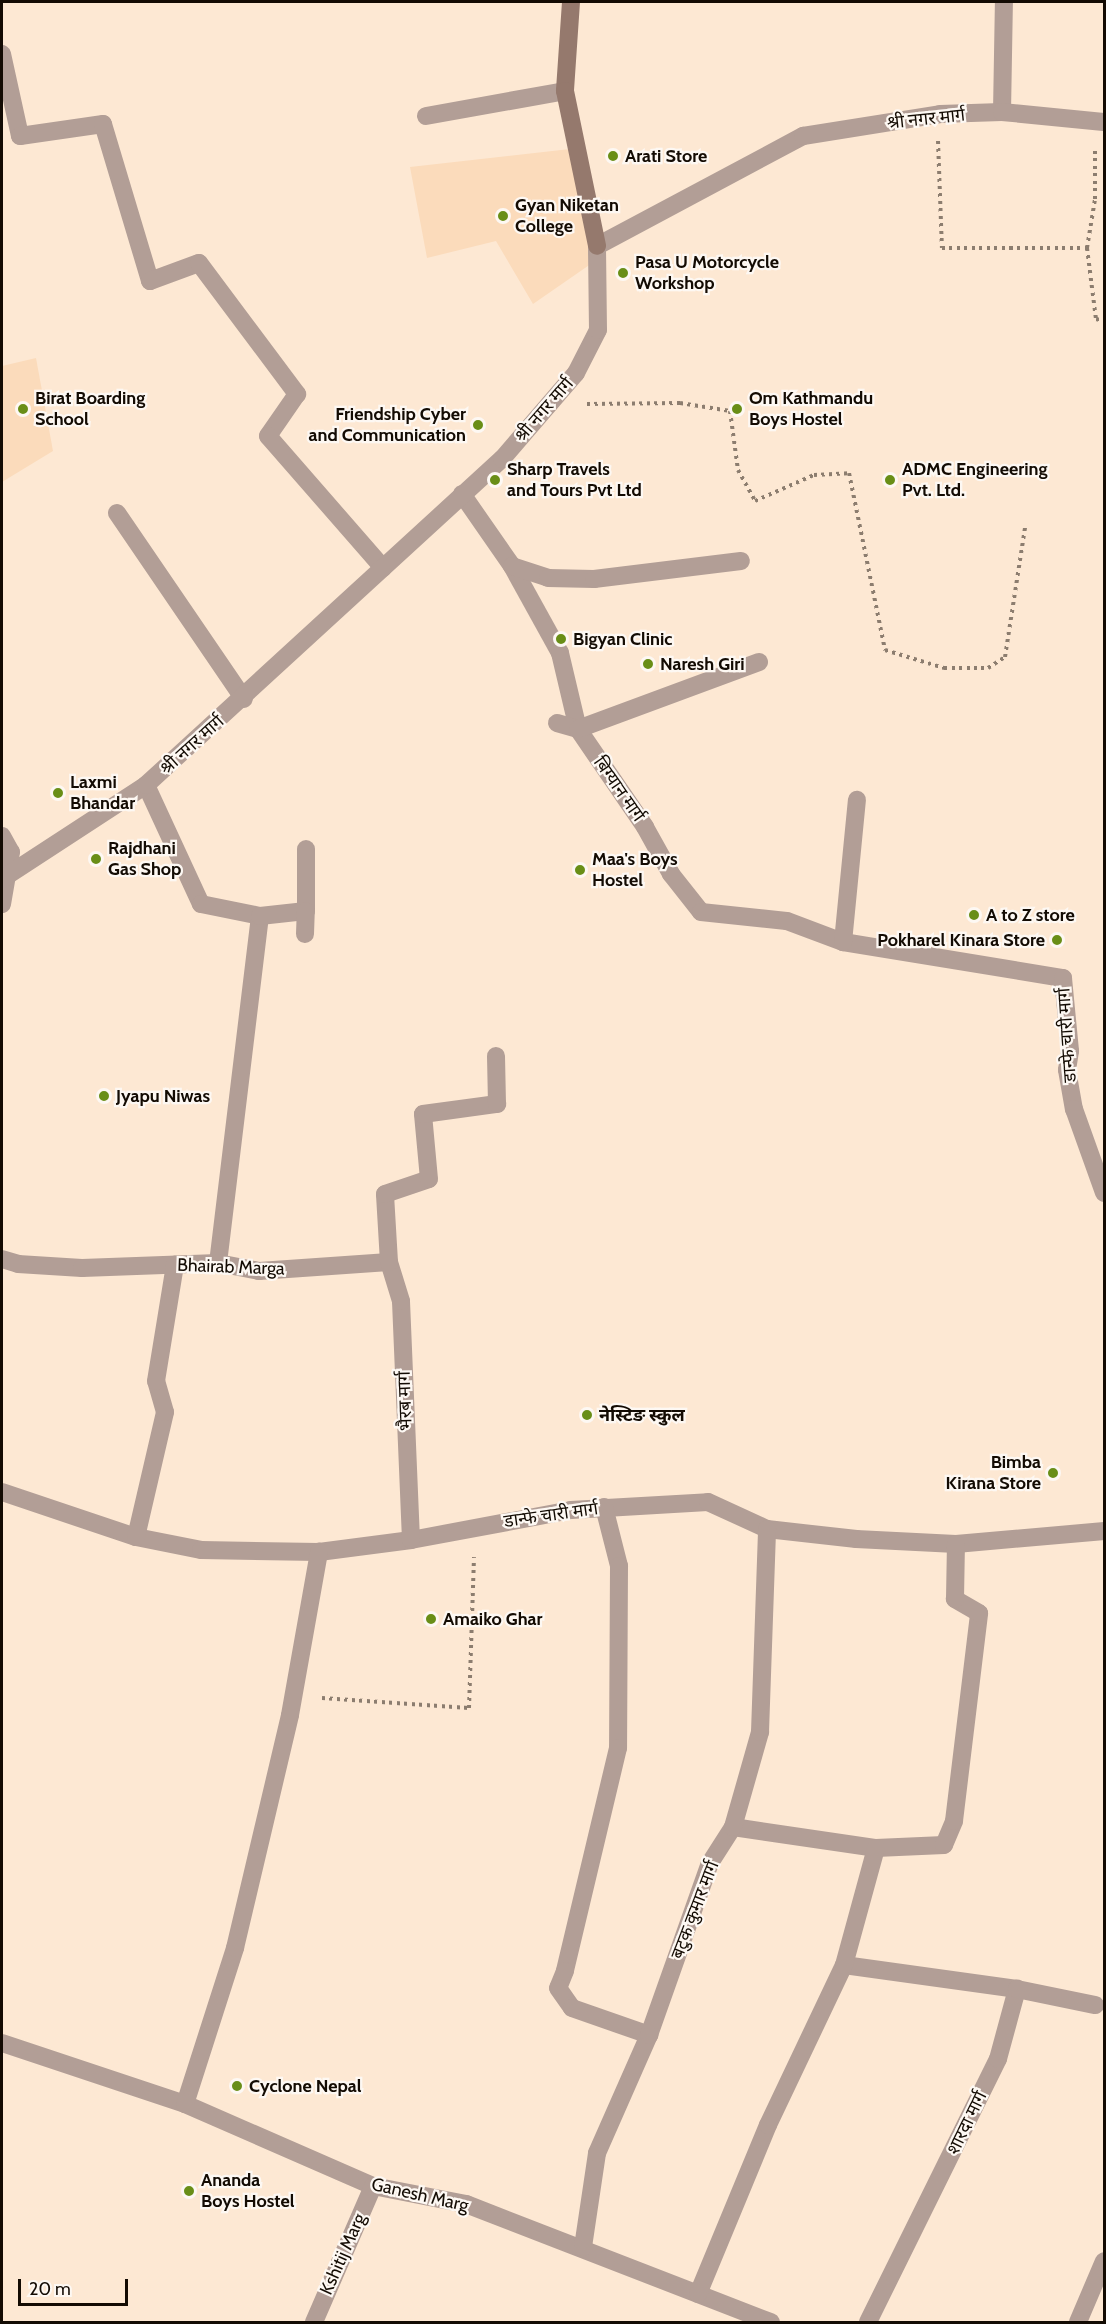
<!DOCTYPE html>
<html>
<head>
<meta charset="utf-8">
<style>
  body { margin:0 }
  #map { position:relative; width:1106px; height:2324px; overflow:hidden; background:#fde8d3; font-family:Cabin,"Noto Sans Devanagari",sans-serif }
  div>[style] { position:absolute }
  .built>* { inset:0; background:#fbdbbb }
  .path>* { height:4px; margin-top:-2px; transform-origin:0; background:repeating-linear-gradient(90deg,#8c7d6f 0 3px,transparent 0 7.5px) }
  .street>* { height:18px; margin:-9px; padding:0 9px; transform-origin:9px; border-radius:9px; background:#b29e96 }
  .secondary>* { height:18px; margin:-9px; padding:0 9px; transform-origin:9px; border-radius:9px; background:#95796d }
  .dots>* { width:16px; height:16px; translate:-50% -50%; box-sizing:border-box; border:3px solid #fdf8f3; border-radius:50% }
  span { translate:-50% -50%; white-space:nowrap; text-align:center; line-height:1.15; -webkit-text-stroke:4.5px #fdf8f3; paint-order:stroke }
  .street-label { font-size:18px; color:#130b03 }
  .poi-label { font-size:18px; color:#130b03; font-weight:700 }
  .left { translate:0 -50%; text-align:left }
  .right { translate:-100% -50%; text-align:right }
  .frame { position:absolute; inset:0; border:3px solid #130b03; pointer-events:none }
  .scale { position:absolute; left:18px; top:2279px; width:110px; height:27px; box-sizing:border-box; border:3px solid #130b03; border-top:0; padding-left:8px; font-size:18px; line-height:21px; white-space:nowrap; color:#130b03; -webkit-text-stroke:4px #fdf8f3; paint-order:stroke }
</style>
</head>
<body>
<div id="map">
  <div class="built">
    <i style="clip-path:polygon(570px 149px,598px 259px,533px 304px,496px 241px,427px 258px,410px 167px)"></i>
    <i style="clip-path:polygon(36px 358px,53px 451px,2px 482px,2px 366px)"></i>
  </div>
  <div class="path">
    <i style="left:938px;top:141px;width:107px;rotate:87.9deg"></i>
    <i style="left:942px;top:248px;width:145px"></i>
    <i style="left:1087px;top:248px;width:50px;rotate:-80.7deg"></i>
    <i style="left:1095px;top:199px;width:50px;rotate:-90deg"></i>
    <i style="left:1087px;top:248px;width:72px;rotate:82.8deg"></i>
    <i style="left:1096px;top:319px;width:8px;rotate:14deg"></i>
    <i style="left:587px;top:404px;width:93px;rotate:-0.6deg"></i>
    <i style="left:680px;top:403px;width:51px;rotate:9.1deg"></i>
    <i style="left:730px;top:411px;width:60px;rotate:82.3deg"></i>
    <i style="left:738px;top:470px;width:35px;rotate:61deg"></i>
    <i style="left:755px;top:501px;width:64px;rotate:-23.8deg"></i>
    <i style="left:814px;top:475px;width:35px;rotate:-3deg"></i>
    <i style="left:849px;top:473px;width:181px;rotate:78.5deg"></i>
    <i style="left:885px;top:650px;width:62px;rotate:17deg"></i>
    <i style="left:944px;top:668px;width:44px"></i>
    <i style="left:988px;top:668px;width:20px;rotate:-33deg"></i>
    <i style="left:1005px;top:657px;width:131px;rotate:-81.2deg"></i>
    <i style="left:322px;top:1698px;width:147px;rotate:3.9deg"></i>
    <i style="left:469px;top:1708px;width:151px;rotate:-88.1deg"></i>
  </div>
  <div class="street">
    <i style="left:2px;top:54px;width:84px;rotate:77.6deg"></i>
    <i style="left:20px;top:136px;width:84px;rotate:-8.2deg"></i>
    <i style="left:103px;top:124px;width:164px;rotate:73.3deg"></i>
    <i style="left:150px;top:281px;width:52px;rotate:-20.2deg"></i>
    <i style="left:199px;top:263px;width:164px;rotate:53.2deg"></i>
    <i style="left:297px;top:394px;width:51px;rotate:124.6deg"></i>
    <i style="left:268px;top:436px;width:175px;rotate:48.9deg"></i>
    <i style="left:1002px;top:112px;width:110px;rotate:-89deg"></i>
    <i style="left:426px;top:116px;width:141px;rotate:-10.2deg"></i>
    <i style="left:462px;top:494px;width:88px;rotate:55.2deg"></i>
    <i style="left:512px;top:566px;width:99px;rotate:61.1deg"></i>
    <i style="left:560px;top:653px;width:78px;rotate:76.7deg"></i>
    <i style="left:578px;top:729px;width:119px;rotate:55.6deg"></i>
    <i style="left:645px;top:827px;width:54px;rotate:61deg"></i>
    <i style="left:671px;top:874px;width:48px;rotate:51.7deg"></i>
    <i style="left:701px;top:912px;width:86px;rotate:6deg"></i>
    <i style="left:787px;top:921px;width:60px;rotate:20.6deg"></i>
    <i style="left:843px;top:942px;width:223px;rotate:9.3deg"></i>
    <i style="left:1063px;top:978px;width:73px;rotate:84.5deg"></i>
    <i style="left:1070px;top:1051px;width:19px;rotate:99deg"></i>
    <i style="left:1067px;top:1070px;width:40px;rotate:80deg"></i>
    <i style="left:1074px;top:1109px;width:89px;rotate:70.3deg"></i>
    <i style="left:117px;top:513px;width:225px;rotate:55.7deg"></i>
    <i style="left:512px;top:566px;width:38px;rotate:18deg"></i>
    <i style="left:548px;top:578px;width:46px;rotate:1.2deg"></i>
    <i style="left:594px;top:579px;width:148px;rotate:-7deg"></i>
    <i style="left:557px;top:723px;width:22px;rotate:16deg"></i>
    <i style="left:578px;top:729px;width:193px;rotate:-20.3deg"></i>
    <i style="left:146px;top:785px;width:131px;rotate:65.2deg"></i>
    <i style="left:201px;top:904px;width:60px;rotate:11.5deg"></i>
    <i style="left:260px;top:916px;width:350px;rotate:96.9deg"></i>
    <i style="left:2px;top:836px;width:18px;rotate:61deg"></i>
    <i style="left:11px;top:852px;width:53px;rotate:99.8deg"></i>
    <i style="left:2px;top:879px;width:172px;rotate:-33.1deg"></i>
    <i style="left:146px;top:785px;width:483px;rotate:-42.5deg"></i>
    <i style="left:502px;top:459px;width:113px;rotate:-49.3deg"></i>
    <i style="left:576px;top:373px;width:48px;rotate:-62.9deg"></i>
    <i style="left:598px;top:330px;width:84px;rotate:-90.7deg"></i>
    <i style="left:597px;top:246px;width:234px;rotate:-28.1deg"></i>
    <i style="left:803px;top:136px;width:139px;rotate:-9.1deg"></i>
    <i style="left:940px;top:114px;width:62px;rotate:-1.8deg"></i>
    <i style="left:1002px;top:112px;width:102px;rotate:5.6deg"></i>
    <i style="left:260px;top:916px;width:46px;rotate:-6.2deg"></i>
    <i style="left:306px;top:911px;width:62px;rotate:-90deg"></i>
    <i style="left:305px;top:934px;width:23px;rotate:-88deg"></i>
    <i style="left:843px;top:942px;width:143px;rotate:-84.4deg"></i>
    <i style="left:2px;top:1259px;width:17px;rotate:17deg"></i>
    <i style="left:18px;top:1264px;width:64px;rotate:3.6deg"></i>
    <i style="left:82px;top:1268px;width:136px;rotate:-2.1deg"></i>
    <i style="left:218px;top:1263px;width:42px;rotate:11deg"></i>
    <i style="left:259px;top:1271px;width:130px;rotate:-4deg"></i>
    <i style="left:2px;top:1492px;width:141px;rotate:18.6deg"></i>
    <i style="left:136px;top:1537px;width:66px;rotate:11.3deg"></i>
    <i style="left:201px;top:1550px;width:118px;rotate:1deg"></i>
    <i style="left:319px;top:1552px;width:93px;rotate:-7.4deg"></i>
    <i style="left:411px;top:1540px;width:163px;rotate:-10.6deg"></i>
    <i style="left:571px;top:1510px;width:137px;rotate:-3.3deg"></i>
    <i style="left:708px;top:1502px;width:65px;rotate:24.6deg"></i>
    <i style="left:767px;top:1529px;width:90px;rotate:6.4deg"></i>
    <i style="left:856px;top:1539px;width:100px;rotate:2.9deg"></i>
    <i style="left:956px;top:1544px;width:149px;rotate:-5deg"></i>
    <i style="left:604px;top:1507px;width:61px;rotate:75.7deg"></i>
    <i style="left:619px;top:1566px;width:182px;rotate:90.3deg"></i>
    <i style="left:618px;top:1748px;width:229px;rotate:103.4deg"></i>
    <i style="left:565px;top:1971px;width:18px;rotate:112deg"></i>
    <i style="left:558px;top:1988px;width:24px;rotate:55deg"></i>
    <i style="left:572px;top:2008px;width:82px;rotate:19.3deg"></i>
    <i style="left:136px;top:1537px;width:128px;rotate:-76.9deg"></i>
    <i style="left:165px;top:1412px;width:32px;rotate:-106deg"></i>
    <i style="left:156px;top:1381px;width:118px;rotate:-80.7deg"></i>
    <i style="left:411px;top:1540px;width:239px;rotate:-92.4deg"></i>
    <i style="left:401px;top:1301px;width:41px;rotate:-107.1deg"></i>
    <i style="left:389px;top:1262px;width:68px;rotate:-93.4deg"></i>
    <i style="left:385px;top:1194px;width:46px;rotate:-18.8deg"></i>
    <i style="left:429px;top:1179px;width:65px;rotate:-95.3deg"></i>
    <i style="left:423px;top:1114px;width:75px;rotate:-7.7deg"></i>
    <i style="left:497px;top:1104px;width:48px;rotate:-91.2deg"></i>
    <i style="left:733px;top:1827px;width:145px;rotate:8.4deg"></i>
    <i style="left:876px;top:1848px;width:68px;rotate:-2.5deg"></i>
    <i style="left:944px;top:1845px;width:26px;rotate:-67deg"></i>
    <i style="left:954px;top:1821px;width:209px;rotate:-83.1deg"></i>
    <i style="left:979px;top:1613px;width:28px;rotate:-150deg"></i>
    <i style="left:955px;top:1599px;width:55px;rotate:-89deg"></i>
    <i style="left:844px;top:1965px;width:175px;rotate:7.9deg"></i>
    <i style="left:2px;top:2043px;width:193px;rotate:18.4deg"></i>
    <i style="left:185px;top:2104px;width:205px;rotate:23.6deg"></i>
    <i style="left:373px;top:2186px;width:95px;rotate:11deg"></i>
    <i style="left:466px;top:2204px;width:327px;rotate:21.2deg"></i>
    <i style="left:185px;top:2104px;width:164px;rotate:-72.2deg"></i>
    <i style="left:235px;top:1948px;width:239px;rotate:-76.7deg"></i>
    <i style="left:290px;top:1715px;width:166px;rotate:-79.9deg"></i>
    <i style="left:583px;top:2247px;width:95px;rotate:-81.5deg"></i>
    <i style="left:597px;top:2153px;width:129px;rotate:-66.2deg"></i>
    <i style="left:649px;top:2035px;width:182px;rotate:-70.5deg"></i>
    <i style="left:710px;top:1863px;width:43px;rotate:-57.4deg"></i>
    <i style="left:733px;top:1827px;width:99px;rotate:-74.1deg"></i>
    <i style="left:760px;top:1732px;width:203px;rotate:-88deg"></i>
    <i style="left:698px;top:2294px;width:183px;rotate:-67.5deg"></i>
    <i style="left:768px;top:2125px;width:177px;rotate:-64.6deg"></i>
    <i style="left:844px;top:1965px;width:121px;rotate:-74.7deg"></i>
    <i style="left:314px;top:2322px;width:148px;rotate:-66.5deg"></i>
    <i style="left:868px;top:2322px;width:293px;rotate:-63.7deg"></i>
    <i style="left:998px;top:2059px;width:73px;rotate:-74.8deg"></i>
    <i style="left:1017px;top:1989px;width:80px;rotate:11.6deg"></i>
    <i style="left:1078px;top:2322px;width:66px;rotate:-66.9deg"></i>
  </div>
  <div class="secondary">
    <i style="left:571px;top:2px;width:89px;rotate:93.9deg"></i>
    <i style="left:565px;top:91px;width:158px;rotate:78.3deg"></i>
  </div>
  <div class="dots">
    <i style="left:613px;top:156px;background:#698e17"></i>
    <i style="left:503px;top:216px;background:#698e17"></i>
    <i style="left:623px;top:273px;background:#698e17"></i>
    <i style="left:23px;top:409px;background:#698e17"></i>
    <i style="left:737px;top:409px;background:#698e17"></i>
    <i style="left:478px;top:425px;background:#698e17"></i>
    <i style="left:495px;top:480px;background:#698e17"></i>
    <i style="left:890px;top:480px;background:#698e17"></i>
    <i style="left:561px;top:639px;background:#698e17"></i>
    <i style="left:648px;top:664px;background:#698e17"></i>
    <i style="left:58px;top:793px;background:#698e17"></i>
    <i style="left:96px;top:859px;background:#698e17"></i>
    <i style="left:580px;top:870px;background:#698e17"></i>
    <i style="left:974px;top:915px;background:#698e17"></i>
    <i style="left:1057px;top:940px;background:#698e17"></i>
    <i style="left:104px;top:1096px;background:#698e17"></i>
    <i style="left:587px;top:1415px;background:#698e17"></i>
    <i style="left:1053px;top:1473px;background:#698e17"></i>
    <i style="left:431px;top:1619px;background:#698e17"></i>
    <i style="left:237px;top:2086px;background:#698e17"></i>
    <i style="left:189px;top:2191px;background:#698e17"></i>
  </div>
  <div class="street-label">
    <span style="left:926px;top:119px;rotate:-6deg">श्री नगर मार्ग</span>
    <span style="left:544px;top:410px;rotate:-49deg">श्री नगर मार्ग</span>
    <span style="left:192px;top:745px;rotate:-42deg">श्री नगर मार्ग</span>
    <span style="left:619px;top:789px;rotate:55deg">बिग्यान मार्ग</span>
    <span style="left:1067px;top:1035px;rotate:-94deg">डान्फे चारी मार्ग</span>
    <span style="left:231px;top:1267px;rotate:2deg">Bhairab Marga</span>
    <span style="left:405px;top:1401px;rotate:-92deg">भैरब मार्ग</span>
    <span style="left:551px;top:1515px;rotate:-8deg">डान्फे चारी मार्ग</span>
    <span style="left:695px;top:1910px;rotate:-69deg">बटुक कुमार मार्ग</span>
    <span style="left:967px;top:2123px;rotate:-64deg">शारदा मार्ग</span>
    <span style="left:420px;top:2195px;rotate:13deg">Ganesh Marg</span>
    <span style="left:343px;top:2254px;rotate:-66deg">Kshitij Marg</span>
  </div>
  <div class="poi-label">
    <span class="left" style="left:625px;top:156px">Arati Store</span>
    <span class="left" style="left:515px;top:216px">Gyan Niketan<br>College</span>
    <span class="left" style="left:635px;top:273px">Pasa U Motorcycle<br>Workshop</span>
    <span class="left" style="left:35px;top:409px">Birat Boarding<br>School</span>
    <span class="left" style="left:749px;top:409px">Om Kathmandu<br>Boys Hostel</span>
    <span class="right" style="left:466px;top:425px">Friendship Cyber<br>and Communication</span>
    <span class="left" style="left:507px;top:480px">Sharp Travels<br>and Tours Pvt Ltd</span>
    <span class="left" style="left:902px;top:480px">ADMC Engineering<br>Pvt. Ltd.</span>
    <span class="left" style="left:573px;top:639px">Bigyan Clinic</span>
    <span class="left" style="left:660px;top:664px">Naresh Giri</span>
    <span class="left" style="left:70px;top:793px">Laxmi<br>Bhandar</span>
    <span class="left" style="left:108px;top:859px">Rajdhani<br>Gas Shop</span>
    <span class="left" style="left:592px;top:870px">Maa's Boys<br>Hostel</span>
    <span class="left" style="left:986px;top:915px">A to Z store</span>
    <span class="right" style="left:1045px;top:940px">Pokharel Kinara Store</span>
    <span class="left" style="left:116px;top:1096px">Jyapu Niwas</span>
    <span class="left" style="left:599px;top:1415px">नेस्टिङ स्कुल</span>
    <span class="right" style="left:1041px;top:1473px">Bimba<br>Kirana Store</span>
    <span class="left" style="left:443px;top:1619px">Amaiko Ghar</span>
    <span class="left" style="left:249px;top:2086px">Cyclone Nepal</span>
    <span class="left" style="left:201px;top:2191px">Ananda<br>Boys Hostel</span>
  </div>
  <div class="frame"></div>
  <div class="scale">20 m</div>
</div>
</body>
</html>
